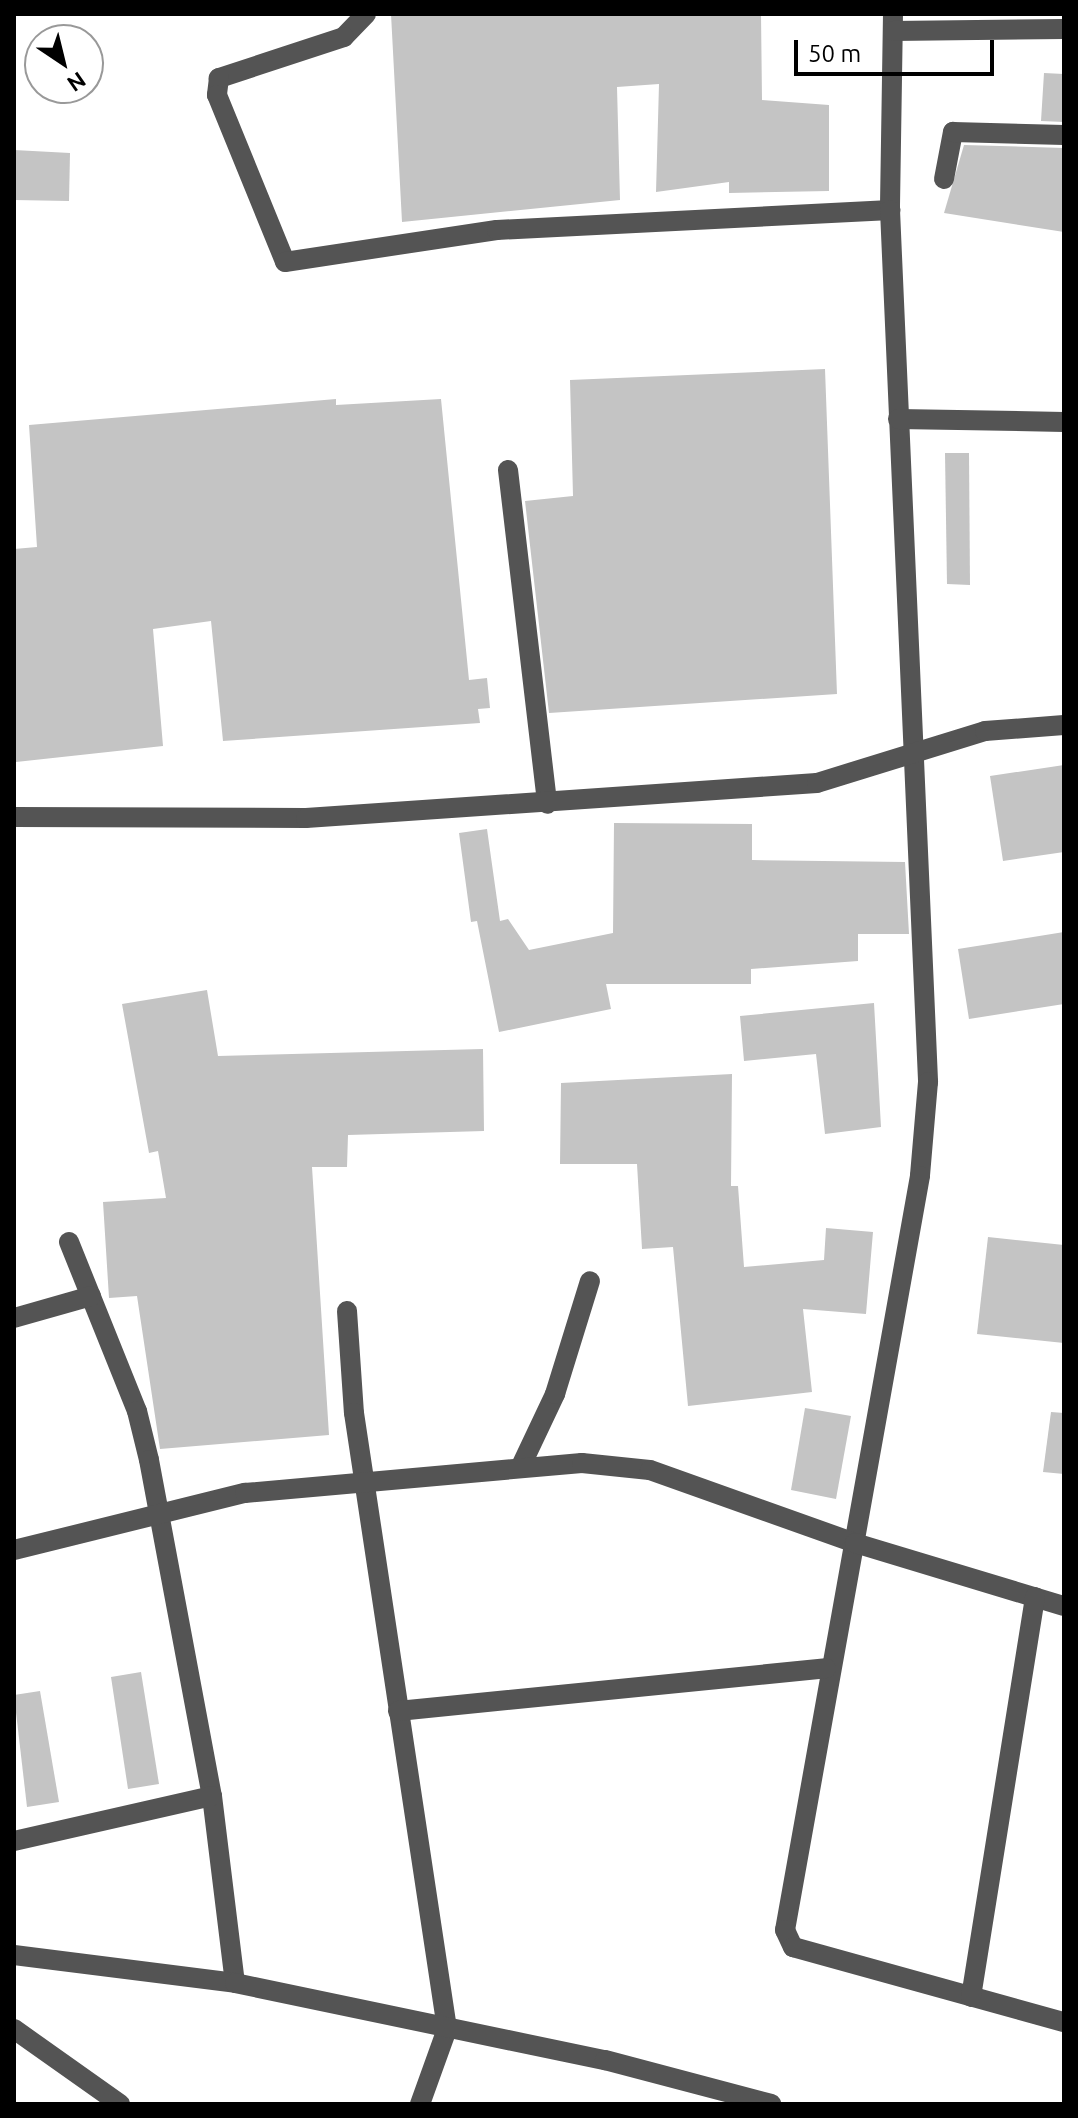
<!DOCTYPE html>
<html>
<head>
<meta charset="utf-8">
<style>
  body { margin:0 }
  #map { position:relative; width:1078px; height:2118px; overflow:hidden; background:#fff; font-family:Ubuntu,sans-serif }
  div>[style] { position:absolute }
  .building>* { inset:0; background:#c4c4c4 }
  .minor>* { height:20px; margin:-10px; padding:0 10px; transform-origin:10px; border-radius:10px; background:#545454 }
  span { translate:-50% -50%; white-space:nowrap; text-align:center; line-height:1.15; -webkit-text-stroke:6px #fff; paint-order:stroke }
  .frame { position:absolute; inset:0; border:16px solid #000; pointer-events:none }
  .north { position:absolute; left:24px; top:24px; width:80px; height:80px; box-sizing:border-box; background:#fff; border:2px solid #999; border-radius:50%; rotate:145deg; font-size:22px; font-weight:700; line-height:32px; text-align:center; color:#000 }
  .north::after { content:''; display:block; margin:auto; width:28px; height:36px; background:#000; clip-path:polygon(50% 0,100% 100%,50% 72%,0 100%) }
  .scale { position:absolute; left:794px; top:40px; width:200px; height:36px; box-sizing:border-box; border:4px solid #000; border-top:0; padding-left:10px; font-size:24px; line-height:28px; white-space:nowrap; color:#000; -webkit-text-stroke:6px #fff; paint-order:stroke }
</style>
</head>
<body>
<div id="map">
  <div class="building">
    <i style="clip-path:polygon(391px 14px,761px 14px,762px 100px,829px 105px,829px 191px,729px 193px,729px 182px,656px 192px,659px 84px,617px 87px,620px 200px,402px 222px)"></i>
    <i style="clip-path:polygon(1044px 73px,1064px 74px,1064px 122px,1041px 121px)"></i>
    <i style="clip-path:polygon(964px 145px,1064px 148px,1064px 232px,944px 213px)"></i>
    <i style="clip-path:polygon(14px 150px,70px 153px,69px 201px,14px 200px)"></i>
    <i style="clip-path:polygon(825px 369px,837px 694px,549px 713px,525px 501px,573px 496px,570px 380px)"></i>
    <i style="clip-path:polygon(336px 399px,336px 405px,441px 399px,469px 680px,487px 678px,490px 708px,478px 709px,480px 723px,223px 741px,211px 621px,153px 629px,163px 746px,16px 762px,14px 549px,37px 547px,29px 425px)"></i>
    <i style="clip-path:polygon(945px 453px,969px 453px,970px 585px,947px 584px)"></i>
    <i style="clip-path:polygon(1064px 765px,1064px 852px,1003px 861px,990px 776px)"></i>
    <i style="clip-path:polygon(614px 823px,752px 824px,752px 860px,905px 862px,909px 934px,858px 934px,858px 961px,751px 969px,751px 984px,606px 984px,611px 1009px,499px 1032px,477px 921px,471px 922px,459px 833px,487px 829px,500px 921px,508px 919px,529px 950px,613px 933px)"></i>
    <i style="clip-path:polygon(1064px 932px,1064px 1004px,969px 1019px,958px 949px)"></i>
    <i style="clip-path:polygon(207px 990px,218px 1056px,483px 1049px,484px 1131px,348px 1135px,347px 1167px,312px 1167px,329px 1435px,160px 1449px,137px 1296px,109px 1298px,103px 1202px,166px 1198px,158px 1151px,149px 1153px,122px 1004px)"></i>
    <i style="clip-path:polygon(874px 1003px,881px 1127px,825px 1134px,816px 1054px,744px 1061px,740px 1016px)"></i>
    <i style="clip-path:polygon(732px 1074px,731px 1186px,738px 1186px,744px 1267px,824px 1260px,826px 1228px,873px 1232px,866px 1314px,803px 1309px,812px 1392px,688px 1406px,673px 1247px,642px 1249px,637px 1164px,560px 1164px,561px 1083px)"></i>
    <i style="clip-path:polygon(988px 1237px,1064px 1245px,1064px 1343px,977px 1334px)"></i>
    <i style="clip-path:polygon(805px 1408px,851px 1416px,836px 1499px,791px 1490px)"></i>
    <i style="clip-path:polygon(1051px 1412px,1064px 1413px,1064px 1474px,1043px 1472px)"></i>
    <i style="clip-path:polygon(141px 1672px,159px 1784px,128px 1789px,111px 1677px)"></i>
    <i style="clip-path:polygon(40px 1691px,59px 1802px,27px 1807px,14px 1695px)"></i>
  </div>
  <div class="minor">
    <i style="left:366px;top:14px;width:32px;rotate:134deg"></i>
    <i style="left:344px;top:37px;width:132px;rotate:161.8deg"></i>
    <i style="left:219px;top:78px;width:17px;rotate:97deg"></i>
    <i style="left:217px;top:95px;width:180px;rotate:67.8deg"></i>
    <i style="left:285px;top:262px;width:214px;rotate:-8.6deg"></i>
    <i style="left:497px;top:230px;width:394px;rotate:-2.9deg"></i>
    <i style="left:893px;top:14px;width:196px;rotate:90.9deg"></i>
    <i style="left:890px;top:210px;width:873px;rotate:87.5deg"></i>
    <i style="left:928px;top:1082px;width:94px;rotate:94.9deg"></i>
    <i style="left:920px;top:1176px;width:766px;rotate:100.15deg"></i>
    <i style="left:785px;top:1930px;width:19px;rotate:65deg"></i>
    <i style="left:793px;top:1947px;width:281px;rotate:15.5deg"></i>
    <i style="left:893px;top:31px;width:171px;rotate:-0.7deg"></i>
    <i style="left:944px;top:179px;width:48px;rotate:-79.2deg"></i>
    <i style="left:953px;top:132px;width:111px;rotate:1.5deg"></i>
    <i style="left:898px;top:419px;width:166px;rotate:1deg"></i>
    <i style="left:508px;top:470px;width:336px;rotate:83.3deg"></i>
    <i style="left:14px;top:817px;width:292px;rotate:0.2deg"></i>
    <i style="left:306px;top:818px;width:512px;rotate:-3.92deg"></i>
    <i style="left:817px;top:783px;width:176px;rotate:-17.2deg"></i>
    <i style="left:985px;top:731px;width:79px;rotate:-4.3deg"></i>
    <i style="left:69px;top:1242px;width:182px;rotate:68.1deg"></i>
    <i style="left:137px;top:1411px;width:50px;rotate:76.2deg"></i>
    <i style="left:149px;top:1460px;width:342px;rotate:79.4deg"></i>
    <i style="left:212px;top:1796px;width:188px;rotate:83deg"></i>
    <i style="left:347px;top:1311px;width:102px;rotate:86.1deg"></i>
    <i style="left:354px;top:1413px;width:623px;rotate:81.41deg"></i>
    <i style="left:447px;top:2029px;width:80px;rotate:109.8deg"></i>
    <i style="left:14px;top:1318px;width:80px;rotate:-15.9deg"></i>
    <i style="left:521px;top:1466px;width:80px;rotate:-64.7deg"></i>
    <i style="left:555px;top:1394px;width:118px;rotate:-72.8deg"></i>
    <i style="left:14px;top:1550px;width:238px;rotate:-13.9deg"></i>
    <i style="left:245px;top:1493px;width:338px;rotate:-5.1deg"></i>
    <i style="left:582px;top:1463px;width:68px;rotate:5.9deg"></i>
    <i style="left:650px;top:1470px;width:218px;rotate:19.6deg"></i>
    <i style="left:855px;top:1543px;width:218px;rotate:16.8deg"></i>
    <i style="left:398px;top:1711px;width:430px;rotate:-5.7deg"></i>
    <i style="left:14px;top:1841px;width:203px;rotate:-12.8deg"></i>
    <i style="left:14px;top:1955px;width:223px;rotate:7.2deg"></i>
    <i style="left:235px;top:1983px;width:378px;rotate:11.8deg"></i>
    <i style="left:605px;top:2060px;width:172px;rotate:14.8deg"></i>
    <i style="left:971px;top:1997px;width:405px;rotate:-80.9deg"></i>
    <i style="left:14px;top:2029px;width:130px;rotate:35.3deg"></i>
  </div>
  <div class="frame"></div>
  <div class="north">N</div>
  <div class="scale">50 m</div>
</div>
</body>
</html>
